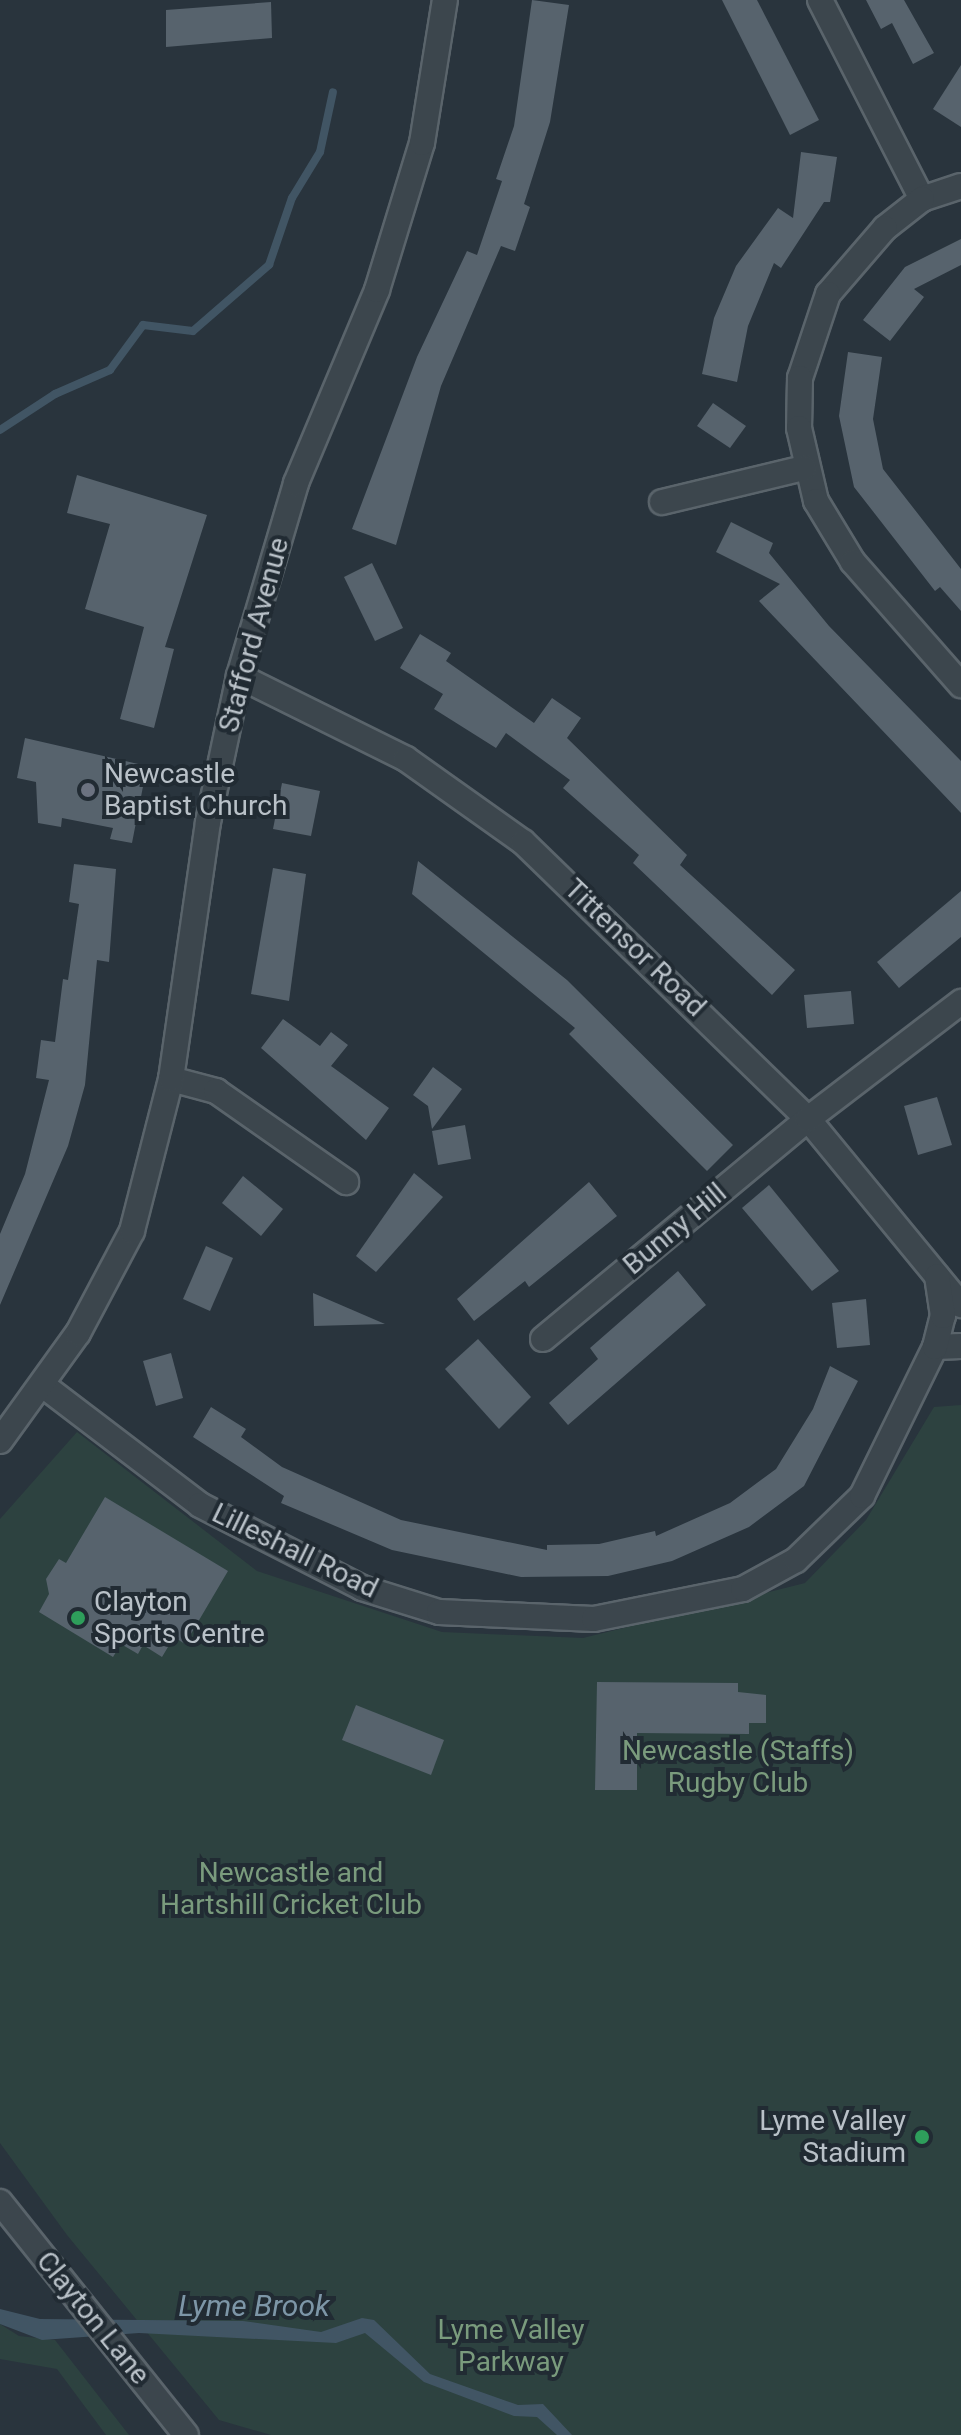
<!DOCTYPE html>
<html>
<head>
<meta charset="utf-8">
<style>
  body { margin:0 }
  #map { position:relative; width:961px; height:2435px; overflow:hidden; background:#29343d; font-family:Roboto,sans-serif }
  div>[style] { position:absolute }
  .green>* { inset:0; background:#2d4240 }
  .water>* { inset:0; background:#415564 }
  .stream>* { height:8px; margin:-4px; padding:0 4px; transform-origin:4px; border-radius:4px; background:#415564 }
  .building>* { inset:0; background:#57636d }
  .roads { filter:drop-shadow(2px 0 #5a646b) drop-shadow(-2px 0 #5a646b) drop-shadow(0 2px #5a646b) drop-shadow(0 -2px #5a646b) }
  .minor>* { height:24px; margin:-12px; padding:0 12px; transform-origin:12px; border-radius:12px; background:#3c464d }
  .dots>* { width:22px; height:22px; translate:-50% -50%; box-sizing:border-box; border:4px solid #212b33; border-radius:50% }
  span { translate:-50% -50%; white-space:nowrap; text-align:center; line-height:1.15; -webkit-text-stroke:8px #212b33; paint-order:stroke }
  .street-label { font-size:28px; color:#b9c1c8 }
  .poi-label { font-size:28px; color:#b9c1c8 }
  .left { translate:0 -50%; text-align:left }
  .right { translate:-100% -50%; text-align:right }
  .park-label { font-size:28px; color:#7a9b7d }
  .water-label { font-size:30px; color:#7d96a7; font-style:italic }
</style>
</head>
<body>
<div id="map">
  <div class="green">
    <i style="clip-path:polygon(961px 1405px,961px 2435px,271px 2435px,219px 2420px,67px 2235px,0 2143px,0 1519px,77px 1432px,257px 1571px,442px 1632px,583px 1638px,805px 1583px,866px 1520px,934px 1407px)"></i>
    <i style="clip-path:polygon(0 2324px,19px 2336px,55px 2340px,129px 2435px,106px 2435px,57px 2369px,0 2359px)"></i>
  </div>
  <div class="water">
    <i style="clip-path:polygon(0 2309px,40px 2319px,243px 2321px,321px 2332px,362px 2318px,374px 2320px,430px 2374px,518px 2405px,543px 2404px,572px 2435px,557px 2435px,537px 2417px,514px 2416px,424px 2382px,365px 2333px,336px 2343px,139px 2333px,42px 2340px,0 2324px)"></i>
  </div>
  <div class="stream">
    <i style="left:0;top:430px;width:66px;rotate:-33.2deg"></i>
    <i style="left:55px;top:394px;width:60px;rotate:-23.6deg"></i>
    <i style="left:110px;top:370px;width:56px;rotate:-53.7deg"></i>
    <i style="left:143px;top:325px;width:50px;rotate:6.8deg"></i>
    <i style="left:193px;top:331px;width:101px;rotate:-41deg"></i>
    <i style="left:269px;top:265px;width:71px;rotate:-71.1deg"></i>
    <i style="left:292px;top:198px;width:54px;rotate:-58.7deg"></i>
    <i style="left:320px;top:152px;width:61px;rotate:-77.8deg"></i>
  </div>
  <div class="building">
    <i style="clip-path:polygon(532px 0,569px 5px,550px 122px,524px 204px,530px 207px,515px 251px,501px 246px,441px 386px,396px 545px,352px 529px,417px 357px,467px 251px,477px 255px,502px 181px,496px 179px,514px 126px)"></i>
    <i style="clip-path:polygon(722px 0,757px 0,819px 120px,790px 135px)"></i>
    <i style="clip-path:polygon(866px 0,904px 0,934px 53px,913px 64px,892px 23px,881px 29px)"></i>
    <i style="clip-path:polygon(271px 2px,272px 38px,166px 47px,166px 10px)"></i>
    <i style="clip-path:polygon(961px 65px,961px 127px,933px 109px)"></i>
    <i style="clip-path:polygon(801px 152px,837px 157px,830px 202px,824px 202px,781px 268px,774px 263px,748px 326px,737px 382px,702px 374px,714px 318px,736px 266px,778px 208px,793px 218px)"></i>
    <i style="clip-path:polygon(961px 239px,961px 265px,914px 289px,924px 297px,890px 341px,863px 320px,905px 267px)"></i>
    <i style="clip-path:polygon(848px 352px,882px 357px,873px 419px,883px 469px,961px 569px,961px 611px,940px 587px,935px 591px,854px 487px,839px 416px)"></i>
    <i style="clip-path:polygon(713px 403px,746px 426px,730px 448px,697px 426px)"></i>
    <i style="clip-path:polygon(77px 475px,207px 515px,165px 647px,174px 649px,154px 728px,120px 719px,144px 627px,85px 609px,110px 524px,67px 513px)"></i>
    <i style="clip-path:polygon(731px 522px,773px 543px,769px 553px,829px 626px,961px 761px,961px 813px,759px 601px,780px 584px,716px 552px)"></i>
    <i style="clip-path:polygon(372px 563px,403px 628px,375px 641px,344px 577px)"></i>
    <i style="clip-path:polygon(420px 634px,451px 653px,446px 661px,534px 723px,552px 698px,581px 718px,567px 738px,687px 855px,680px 865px,795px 970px,772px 995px,633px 863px,639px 855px,563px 788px,570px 780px,506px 733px,496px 748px,434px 709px,443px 694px,400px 668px)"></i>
    <i style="clip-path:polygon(25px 738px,147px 766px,132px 843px,110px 839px,113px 828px,62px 818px,61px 827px,38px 823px,36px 782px,17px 778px)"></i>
    <i style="clip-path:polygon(282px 783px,320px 791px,311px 836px,273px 829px)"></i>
    <i style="clip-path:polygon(418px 861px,567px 980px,733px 1145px,707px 1171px,569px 1034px,575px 1028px,412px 894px)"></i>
    <i style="clip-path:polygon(74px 864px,116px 869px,109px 962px,97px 960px,85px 1085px,68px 1146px,0 1305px,0 1234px,25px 1174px,49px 1080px,36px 1078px,41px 1040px,55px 1042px,63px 979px,68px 980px,79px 904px,69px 902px)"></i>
    <i style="clip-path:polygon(273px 868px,306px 874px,289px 1001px,251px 994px)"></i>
    <i style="clip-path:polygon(961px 891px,961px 937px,899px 988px,877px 962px)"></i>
    <i style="clip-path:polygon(851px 991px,854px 1024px,807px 1028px,804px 995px)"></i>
    <i style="clip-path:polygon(283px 1019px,320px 1046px,331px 1032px,348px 1045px,331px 1066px,389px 1108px,366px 1140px,261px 1048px)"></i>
    <i style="clip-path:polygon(433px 1067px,462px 1089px,432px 1129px,428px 1106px,413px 1095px)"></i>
    <i style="clip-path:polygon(937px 1097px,952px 1145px,918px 1155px,904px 1106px)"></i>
    <i style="clip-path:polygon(465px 1125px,471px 1159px,438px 1165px,432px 1131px)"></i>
    <i style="clip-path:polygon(414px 1173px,443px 1197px,376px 1272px,356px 1256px)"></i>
    <i style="clip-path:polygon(243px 1176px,283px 1209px,261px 1236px,222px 1203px)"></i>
    <i style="clip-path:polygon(589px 1182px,617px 1216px,529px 1287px,525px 1281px,474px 1321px,457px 1299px)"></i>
    <i style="clip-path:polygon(769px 1185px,839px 1271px,812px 1291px,742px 1208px)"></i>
    <i style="clip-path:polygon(206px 1246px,233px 1258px,210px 1311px,183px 1299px)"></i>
    <i style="clip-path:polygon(678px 1271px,706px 1305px,568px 1425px,549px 1403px,598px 1359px,590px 1348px)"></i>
    <i style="clip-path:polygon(313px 1293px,385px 1324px,314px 1326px)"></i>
    <i style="clip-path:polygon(866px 1299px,870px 1345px,837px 1348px,832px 1303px)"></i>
    <i style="clip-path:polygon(478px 1339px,531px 1397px,499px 1429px,445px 1369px)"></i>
    <i style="clip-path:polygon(171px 1353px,183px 1398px,156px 1406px,143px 1361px)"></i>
    <i style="clip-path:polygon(830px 1366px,858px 1381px,804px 1486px,749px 1527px,672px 1561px,608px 1576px,521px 1577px,392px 1550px,281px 1503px,284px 1496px,193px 1437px,211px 1407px,246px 1429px,241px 1437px,282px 1467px,401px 1520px,547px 1550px,547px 1545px,599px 1544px,655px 1531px,656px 1536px,730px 1503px,776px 1469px,813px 1409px)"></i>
    <i style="clip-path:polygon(105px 1497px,228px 1571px,185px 1644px,174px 1637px,162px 1657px,143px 1645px,138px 1654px,121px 1644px,113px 1657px,39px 1612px,49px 1594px,46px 1579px,59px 1559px,66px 1563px)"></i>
    <i style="clip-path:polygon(597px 1682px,738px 1683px,738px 1692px,766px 1695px,766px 1723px,749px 1723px,749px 1734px,637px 1733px,637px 1790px,595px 1790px)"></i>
    <i style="clip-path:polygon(356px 1705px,444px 1740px,431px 1775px,342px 1740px)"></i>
  </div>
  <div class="roads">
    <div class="minor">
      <i style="left:820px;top:0;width:224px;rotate:62.9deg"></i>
      <i style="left:961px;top:186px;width:41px;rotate:161.6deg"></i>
      <i style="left:922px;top:199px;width:47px;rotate:141.9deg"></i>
      <i style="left:885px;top:228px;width:87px;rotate:130.8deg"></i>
      <i style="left:828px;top:294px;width:89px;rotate:108.4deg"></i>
      <i style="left:800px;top:378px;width:50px;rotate:91.1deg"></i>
      <i style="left:799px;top:428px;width:75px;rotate:76.9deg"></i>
      <i style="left:816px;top:501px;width:71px;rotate:58.8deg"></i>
      <i style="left:853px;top:562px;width:164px;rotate:48.7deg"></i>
      <i style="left:662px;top:502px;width:146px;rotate:-13.5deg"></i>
      <i style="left:239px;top:676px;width:186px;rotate:26.4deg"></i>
      <i style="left:406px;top:759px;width:143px;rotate:35.4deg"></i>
      <i style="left:523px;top:842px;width:397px;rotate:44.2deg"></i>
      <i style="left:808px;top:1119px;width:241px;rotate:50.6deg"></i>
      <i style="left:171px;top:1079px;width:47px;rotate:14.9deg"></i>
      <i style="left:216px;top:1091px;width:159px;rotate:35deg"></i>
      <i style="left:543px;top:1339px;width:344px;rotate:-39.7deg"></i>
      <i style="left:808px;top:1119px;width:193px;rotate:-37.4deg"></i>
      <i style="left:935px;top:1347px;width:26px;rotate:-2deg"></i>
      <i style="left:44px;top:1386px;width:196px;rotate:37.3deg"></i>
      <i style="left:200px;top:1505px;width:182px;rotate:27.1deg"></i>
      <i style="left:362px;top:1588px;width:81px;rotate:17.3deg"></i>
      <i style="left:439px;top:1612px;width:155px;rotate:2.6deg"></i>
      <i style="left:594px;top:1619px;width:152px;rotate:-11.4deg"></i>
      <i style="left:743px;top:1589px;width:60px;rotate:-28.7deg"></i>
      <i style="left:796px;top:1560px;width:92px;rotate:-44.1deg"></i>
      <i style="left:862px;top:1496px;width:166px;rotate:-63.9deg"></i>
      <i style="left:935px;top:1347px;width:32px;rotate:-76deg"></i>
      <i style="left:943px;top:1316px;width:40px;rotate:-98.5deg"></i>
      <i style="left:0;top:1441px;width:133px;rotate:-54.2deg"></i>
      <i style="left:78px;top:1333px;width:115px;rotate:-62.1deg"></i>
      <i style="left:132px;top:1231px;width:157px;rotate:-75.6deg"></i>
      <i style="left:171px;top:1079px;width:260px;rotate:-81.8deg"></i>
      <i style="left:208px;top:822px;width:149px;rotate:-78deg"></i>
      <i style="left:239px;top:676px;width:201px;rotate:-73.5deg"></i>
      <i style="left:296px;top:483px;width:209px;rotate:-67.2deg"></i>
      <i style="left:377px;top:290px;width:154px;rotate:-73deg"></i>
      <i style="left:422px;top:143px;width:145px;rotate:-80.9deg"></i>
      <i style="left:0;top:2202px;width:298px;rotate:51.4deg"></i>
    </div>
  </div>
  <div class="dots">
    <i style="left:88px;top:790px;background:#6b7280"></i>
    <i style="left:78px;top:1618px;background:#2e9e5b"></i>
    <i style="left:922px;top:2137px;background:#2e9e5b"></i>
  </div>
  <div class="street-label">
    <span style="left:254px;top:635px;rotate:-75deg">Stafford Avenue</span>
    <span style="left:635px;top:948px;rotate:44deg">Tittensor Road</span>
    <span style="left:675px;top:1229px;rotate:-40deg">Bunny Hill</span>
    <span style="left:295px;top:1551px;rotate:26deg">Lilleshall Road</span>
    <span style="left:93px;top:2318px;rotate:51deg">Clayton Lane</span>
  </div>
  <div class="poi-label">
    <span class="left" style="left:104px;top:790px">Newcastle<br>Baptist Church</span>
    <span class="left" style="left:94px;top:1618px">Clayton<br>Sports Centre</span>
    <span class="right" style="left:906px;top:2137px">Lyme Valley<br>Stadium</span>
  </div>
  <div class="park-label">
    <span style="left:738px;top:1767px">Newcastle (Staffs)<br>Rugby Club</span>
    <span style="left:291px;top:1889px">Newcastle and<br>Hartshill Cricket Club</span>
    <span style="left:511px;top:2346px">Lyme Valley<br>Parkway</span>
  </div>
  <div class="water-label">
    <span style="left:254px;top:2306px">Lyme Brook</span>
  </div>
</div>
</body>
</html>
